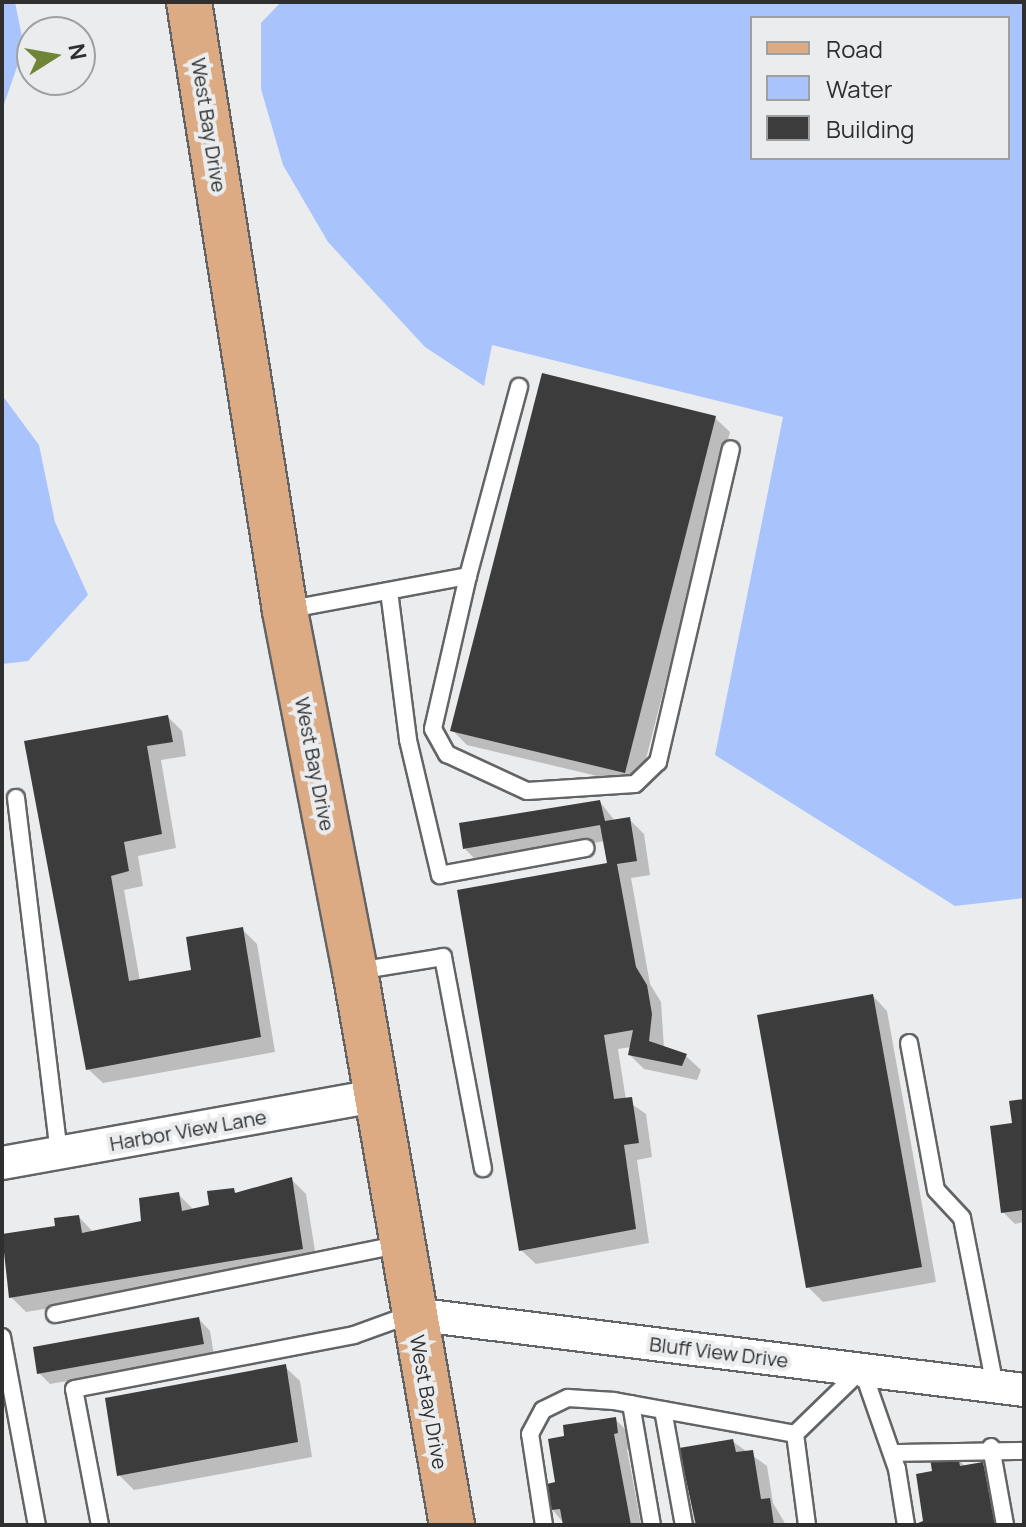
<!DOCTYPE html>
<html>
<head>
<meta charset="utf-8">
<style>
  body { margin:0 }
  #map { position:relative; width:1026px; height:1527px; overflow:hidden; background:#ebeced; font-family:Manrope,sans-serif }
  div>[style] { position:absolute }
  .water>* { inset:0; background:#a9c4fd }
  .shadow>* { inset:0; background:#0003 }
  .building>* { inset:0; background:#3d3c3c }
  .roads { filter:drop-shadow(2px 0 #636465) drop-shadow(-2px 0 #636465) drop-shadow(0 2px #636465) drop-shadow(0 -2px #636465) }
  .service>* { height:16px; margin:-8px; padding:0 8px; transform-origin:8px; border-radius:8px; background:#fff }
  .minor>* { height:32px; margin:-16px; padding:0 16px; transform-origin:16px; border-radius:16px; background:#fff }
  .primary>* { height:44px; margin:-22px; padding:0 22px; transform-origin:22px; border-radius:22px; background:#ddab83 }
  span { translate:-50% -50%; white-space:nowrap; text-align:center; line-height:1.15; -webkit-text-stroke:8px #ebeced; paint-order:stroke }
  .street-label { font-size:20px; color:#2f2f30 }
  .frame { position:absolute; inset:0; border:4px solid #2f2f30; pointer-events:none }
  .legend { position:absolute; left:750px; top:16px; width:260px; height:144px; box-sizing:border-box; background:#ebeced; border:2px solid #a0a0a1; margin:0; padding:10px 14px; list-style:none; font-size:24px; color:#2f2f30 }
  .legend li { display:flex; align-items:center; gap:16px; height:40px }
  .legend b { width:40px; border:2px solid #a0a0a1 }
  .north { position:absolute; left:16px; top:16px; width:80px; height:80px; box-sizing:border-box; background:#ebeced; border:2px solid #a0a0a1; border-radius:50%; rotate:79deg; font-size:22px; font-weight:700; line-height:32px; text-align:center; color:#2f2f30 }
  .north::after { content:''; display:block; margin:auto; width:28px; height:36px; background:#708536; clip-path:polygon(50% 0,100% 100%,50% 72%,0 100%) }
</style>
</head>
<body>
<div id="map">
  <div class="water">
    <i style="clip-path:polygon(2px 2px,15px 2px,24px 47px,2px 110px)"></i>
    <i style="clip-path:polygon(evenodd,281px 2px,1024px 2px,1024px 898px,955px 906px,715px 755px,783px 417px,492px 345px,484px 386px,425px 347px,328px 242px,283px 165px,261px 89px,261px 23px,281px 2px,752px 18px,1008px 18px,1008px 158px,752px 158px,752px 18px)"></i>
    <i style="clip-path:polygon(2px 395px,39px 445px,55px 522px,88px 595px,28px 661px,2px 664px)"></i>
  </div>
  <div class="shadow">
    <i style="clip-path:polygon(715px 418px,730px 432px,639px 786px,467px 745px,452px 730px)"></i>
    <i style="clip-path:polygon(168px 717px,182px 731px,186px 756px,161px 760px,176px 848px,138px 856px,143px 886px,124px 890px,140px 981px,193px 971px,242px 929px,257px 944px,275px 1052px,103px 1083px,88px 1069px,27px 742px)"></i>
    <i style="clip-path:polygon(600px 802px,615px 821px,629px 819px,644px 834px,650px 875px,631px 878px,650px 984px,661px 1002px,664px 1048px,686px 1056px,701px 1070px,697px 1080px,644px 1069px,630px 1055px,631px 1047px,618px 1049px,626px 1100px,646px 1114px,652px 1157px,637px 1160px,649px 1243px,536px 1264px,521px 1250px,609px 864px,605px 841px,479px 863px,465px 849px)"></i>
    <i style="clip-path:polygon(873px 996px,887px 1011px,936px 1282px,823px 1302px,808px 1287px)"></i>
    <i style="clip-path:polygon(1024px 1101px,1024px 1222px,1015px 1224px,1003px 1212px,1014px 1125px,1011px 1103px)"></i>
    <i style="clip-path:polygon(292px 1180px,306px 1194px,317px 1264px,26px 1312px,11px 1297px,57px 1228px,79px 1217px,94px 1233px,143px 1223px,178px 1194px,193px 1209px,211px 1207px,233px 1190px,237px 1194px)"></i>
    <i style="clip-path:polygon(199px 1319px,210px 1331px,214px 1355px,50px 1384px,39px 1373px)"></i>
    <i style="clip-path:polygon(285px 1367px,300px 1381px,312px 1457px,134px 1490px,119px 1475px)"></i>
    <i style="clip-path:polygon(615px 1419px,630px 1434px,632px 1448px,627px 1449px,641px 1525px,565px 1525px,552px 1509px,558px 1483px)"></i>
    <i style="clip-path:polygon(732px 1441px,767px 1466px,773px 1503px,786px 1525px,695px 1525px,681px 1449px)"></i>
    <i style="clip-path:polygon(957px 1458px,966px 1467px,982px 1464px,997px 1479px,1006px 1525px,918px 1525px,925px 1523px,934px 1473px)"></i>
  </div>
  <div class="building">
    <i style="clip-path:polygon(542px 373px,716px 416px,625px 773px,450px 731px)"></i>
    <i style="clip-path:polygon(168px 715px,173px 742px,147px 746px,162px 834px,124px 842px,129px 871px,111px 876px,129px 981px,191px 970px,186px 937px,243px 927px,261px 1037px,86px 1070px,24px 741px)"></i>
    <i style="clip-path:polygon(600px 800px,605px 821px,630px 817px,637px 861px,617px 864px,636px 967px,647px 985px,652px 1014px,649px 1041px,687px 1054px,682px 1066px,628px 1055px,633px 1030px,604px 1035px,614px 1099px,632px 1097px,639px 1143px,624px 1145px,636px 1229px,519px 1251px,457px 890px,607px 863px,600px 825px,463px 849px,459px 823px)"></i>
    <i style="clip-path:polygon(873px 994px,922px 1267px,806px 1288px,757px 1015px)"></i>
    <i style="clip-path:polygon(1024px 1099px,1023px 1210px,1001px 1213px,990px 1126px,1012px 1123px,1009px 1101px)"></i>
    <i style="clip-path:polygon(292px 1177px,303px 1249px,9px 1298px,2px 1234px,55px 1226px,54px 1218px,79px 1215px,82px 1233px,141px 1221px,139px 1198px,179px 1192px,182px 1211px,209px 1205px,207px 1191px,234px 1188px,235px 1193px)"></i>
    <i style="clip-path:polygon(199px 1317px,204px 1344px,37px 1374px,33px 1347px)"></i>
    <i style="clip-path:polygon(286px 1364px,298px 1442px,117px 1476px,105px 1398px)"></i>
    <i style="clip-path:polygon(616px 1417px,618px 1433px,614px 1434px,631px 1525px,563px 1525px,560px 1509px,551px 1510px,547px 1484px,555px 1482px,548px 1439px,564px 1436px,563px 1425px)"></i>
    <i style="clip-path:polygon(733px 1439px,736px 1452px,753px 1450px,761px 1499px,770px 1498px,774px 1525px,696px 1525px,679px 1448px)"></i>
    <i style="clip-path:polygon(958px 1456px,960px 1466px,983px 1462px,995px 1525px,913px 1525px,923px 1521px,916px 1474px,932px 1471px,930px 1458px)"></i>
  </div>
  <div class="roads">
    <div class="service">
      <i style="left:468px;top:576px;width:196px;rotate:-74.9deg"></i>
      <i style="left:389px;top:591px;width:150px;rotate:82.7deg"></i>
      <i style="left:408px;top:740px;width:139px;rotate:76.7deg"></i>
      <i style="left:440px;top:875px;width:148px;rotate:-10.5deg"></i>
      <i style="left:286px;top:610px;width:185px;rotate:-10.6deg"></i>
      <i style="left:468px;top:576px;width:157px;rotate:102.9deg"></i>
      <i style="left:433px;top:729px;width:29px;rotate:61deg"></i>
      <i style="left:447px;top:754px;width:88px;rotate:24.8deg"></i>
      <i style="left:527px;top:791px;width:108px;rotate:-3.7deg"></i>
      <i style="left:635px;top:784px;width:32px;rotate:-44deg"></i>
      <i style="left:658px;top:762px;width:321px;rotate:-76.9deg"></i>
      <i style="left:16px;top:798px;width:358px;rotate:83.1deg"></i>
      <i style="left:357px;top:971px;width:87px;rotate:-9.2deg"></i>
      <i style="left:443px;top:957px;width:215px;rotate:79.3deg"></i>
      <i style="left:909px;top:1043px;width:149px;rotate:79.6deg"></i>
      <i style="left:936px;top:1190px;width:38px;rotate:47deg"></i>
      <i style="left:962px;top:1218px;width:171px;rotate:78.9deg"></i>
      <i style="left:55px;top:1314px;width:353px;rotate:-11.4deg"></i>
      <i style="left:2px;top:1337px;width:191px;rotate:79.5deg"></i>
      <i style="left:631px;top:1404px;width:123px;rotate:80.2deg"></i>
      <i style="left:663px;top:1410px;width:117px;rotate:79.7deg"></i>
      <i style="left:991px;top:1447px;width:79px;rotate:79.8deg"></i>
      <i style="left:892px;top:1453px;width:132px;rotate:-0.9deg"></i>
      <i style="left:100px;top:1525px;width:138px;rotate:-100.8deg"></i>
      <i style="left:74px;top:1389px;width:285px;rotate:-10.9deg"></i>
      <i style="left:354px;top:1335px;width:62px;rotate:-19.9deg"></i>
      <i style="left:544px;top:1525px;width:92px;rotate:-98.7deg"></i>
      <i style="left:530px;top:1434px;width:27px;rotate:-62deg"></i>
      <i style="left:543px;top:1410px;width:28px;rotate:-26deg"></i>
      <i style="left:568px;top:1398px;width:46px;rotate:3.7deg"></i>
      <i style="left:614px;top:1401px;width:184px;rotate:10.3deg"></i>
      <i style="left:807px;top:1525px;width:92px;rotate:-97.5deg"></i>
      <i style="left:795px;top:1434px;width:93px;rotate:-44.1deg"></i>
      <i style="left:862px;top:1369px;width:106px;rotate:70.7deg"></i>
      <i style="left:897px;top:1469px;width:57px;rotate:80.9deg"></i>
    </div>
    <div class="minor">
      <i style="left:2px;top:1163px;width:377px;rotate:-10.2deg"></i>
      <i style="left:413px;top:1314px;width:616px;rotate:7.09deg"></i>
    </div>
    <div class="primary">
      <i style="left:189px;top:2px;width:617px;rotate:81.04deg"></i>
      <i style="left:285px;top:611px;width:367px;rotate:79deg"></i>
      <i style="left:355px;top:971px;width:562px;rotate:80.07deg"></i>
    </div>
  </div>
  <div class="street-label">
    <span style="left:209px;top:125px;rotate:81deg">West Bay Drive</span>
    <span style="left:315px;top:764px;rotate:79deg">West Bay Drive</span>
    <span style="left:188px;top:1130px;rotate:-10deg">Harbor View Lane</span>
    <span style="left:719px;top:1352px;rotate:7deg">Bluff View Drive</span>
    <span style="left:429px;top:1402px;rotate:80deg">West Bay Drive</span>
  </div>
  <div class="frame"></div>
  <ul class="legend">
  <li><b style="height:10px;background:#ddab83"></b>Road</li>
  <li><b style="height:22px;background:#a9c4fd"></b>Water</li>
  <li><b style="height:22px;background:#3d3c3c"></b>Building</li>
  </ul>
  <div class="north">N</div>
</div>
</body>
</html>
